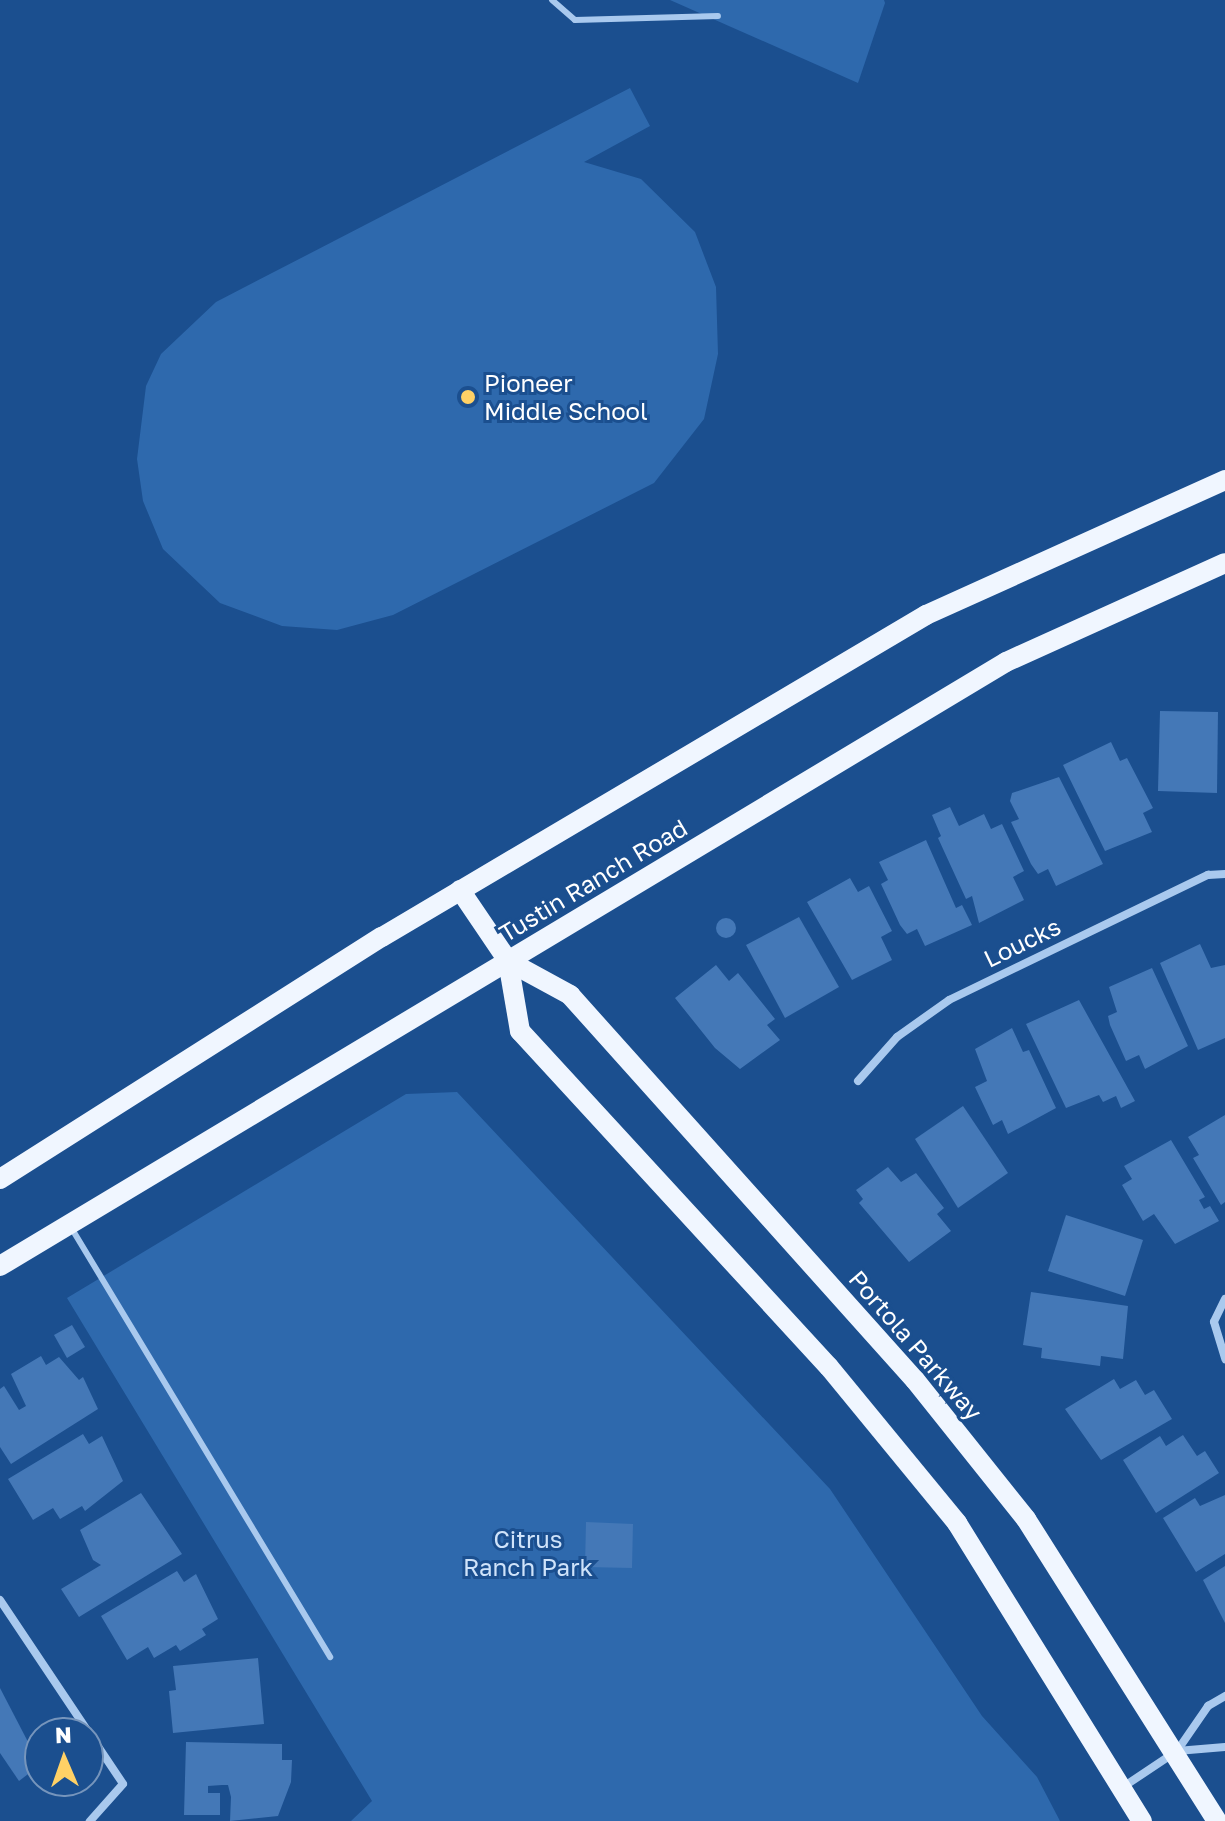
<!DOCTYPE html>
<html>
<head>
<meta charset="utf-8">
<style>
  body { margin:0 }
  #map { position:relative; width:1225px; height:1821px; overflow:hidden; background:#1b4f8f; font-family:"Golos Text",sans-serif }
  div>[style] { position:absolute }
  .green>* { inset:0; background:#2e69ad }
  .building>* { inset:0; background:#4478b7 }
  .round { border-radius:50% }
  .service>* { height:6px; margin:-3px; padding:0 3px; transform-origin:3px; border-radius:3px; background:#a9c9ee }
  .minor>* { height:8px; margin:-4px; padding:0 4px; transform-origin:4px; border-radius:4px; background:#a9c9ee }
  .primary>* { height:20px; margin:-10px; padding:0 10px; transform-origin:10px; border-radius:10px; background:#f0f6ff }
  .dots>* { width:22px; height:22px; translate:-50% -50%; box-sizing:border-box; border:4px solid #1b4f8f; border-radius:50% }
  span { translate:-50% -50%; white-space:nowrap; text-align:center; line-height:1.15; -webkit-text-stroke:6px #1b4f8f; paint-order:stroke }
  .poi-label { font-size:24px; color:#fff }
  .left { translate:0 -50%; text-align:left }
  .street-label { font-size:24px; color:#fff }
  .park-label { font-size:24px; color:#cfe3fa }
  .north { position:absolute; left:24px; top:1717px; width:80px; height:80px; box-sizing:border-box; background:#1b4f8f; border:2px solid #7695bc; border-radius:50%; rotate:358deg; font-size:22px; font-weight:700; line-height:32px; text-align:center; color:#fff }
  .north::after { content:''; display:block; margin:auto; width:28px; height:36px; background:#ffd166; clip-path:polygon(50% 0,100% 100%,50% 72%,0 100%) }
</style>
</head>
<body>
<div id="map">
  <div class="green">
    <i style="clip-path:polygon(670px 0,884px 0,885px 3px,858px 83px)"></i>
    <i style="clip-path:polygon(630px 88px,650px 126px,584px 162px,641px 179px,695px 232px,716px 287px,718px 354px,704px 419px,654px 483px,393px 615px,337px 630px,282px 626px,220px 603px,163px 549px,143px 501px,137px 459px,146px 386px,161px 354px,216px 302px)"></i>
    <i style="clip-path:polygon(457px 1092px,830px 1489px,982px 1716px,1037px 1777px,1060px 1821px,351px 1821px,372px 1801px,67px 1298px,406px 1094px)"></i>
  </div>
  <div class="building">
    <i style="clip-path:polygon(1160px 711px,1218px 712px,1217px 793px,1158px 791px)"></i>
    <i style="clip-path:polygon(1111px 742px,1120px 761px,1127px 758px,1153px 808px,1143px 813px,1152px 832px,1105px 851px,1063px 765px)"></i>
    <i style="clip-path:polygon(1059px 777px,1103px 864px,1056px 886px,1048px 869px,1038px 874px,1031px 864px,1011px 822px,1019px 819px,1010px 801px,1012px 793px)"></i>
    <i style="clip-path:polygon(950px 807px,959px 826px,984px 814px,991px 829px,1002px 824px,1024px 871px,1013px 877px,1024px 900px,979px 923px,972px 896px,966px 899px,938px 838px,941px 836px,932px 815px)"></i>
    <i style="clip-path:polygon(926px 840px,956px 908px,962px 905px,972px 925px,925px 946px,917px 929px,907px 934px,900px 925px,881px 884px,888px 880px,879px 862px)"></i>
    <i style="clip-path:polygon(850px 878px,858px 892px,869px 886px,892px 931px,881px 937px,892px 960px,852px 980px,807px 902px)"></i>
    <i style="clip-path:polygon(799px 917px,839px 987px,785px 1018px,746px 945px)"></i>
    <i class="round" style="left:716px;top:918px;width:20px;height:20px"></i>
    <i style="clip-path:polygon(1200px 944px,1211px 968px,1225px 965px,1225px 1038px,1198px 1050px,1160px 963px)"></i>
    <i style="clip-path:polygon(716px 965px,729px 981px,738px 973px,775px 1019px,767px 1025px,780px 1040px,740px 1069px,715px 1048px,675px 998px)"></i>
    <i style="clip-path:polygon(1152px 968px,1188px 1046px,1145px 1069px,1139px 1055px,1126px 1061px,1110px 1025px,1108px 1016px,1117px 1012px,1109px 987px)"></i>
    <i style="clip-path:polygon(1079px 1000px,1135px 1101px,1121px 1108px,1116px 1096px,1103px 1102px,1099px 1095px,1066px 1108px,1026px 1024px)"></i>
    <i style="clip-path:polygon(1012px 1028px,1023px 1052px,1029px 1050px,1056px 1108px,1008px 1134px,1002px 1120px,993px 1125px,975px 1087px,987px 1081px,975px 1049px)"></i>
    <i style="clip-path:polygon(963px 1106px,1008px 1173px,958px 1208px,915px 1139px)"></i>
    <i style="clip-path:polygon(1225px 1115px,1225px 1202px,1221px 1205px,1193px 1158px,1199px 1155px,1188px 1137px)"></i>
    <i style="clip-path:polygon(1171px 1140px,1205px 1197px,1199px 1200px,1204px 1209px,1210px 1206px,1219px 1221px,1175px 1244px,1154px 1214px,1143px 1221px,1122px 1185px,1132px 1179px,1124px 1166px)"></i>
    <i style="clip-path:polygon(888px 1167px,901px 1182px,916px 1173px,944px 1208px,937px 1214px,951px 1231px,909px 1262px,859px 1203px,863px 1199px,856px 1190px)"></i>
    <i style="clip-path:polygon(1066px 1215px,1143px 1240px,1125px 1296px,1048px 1271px)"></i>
    <i style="clip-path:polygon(1031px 1292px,1128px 1306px,1123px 1359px,1101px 1356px,1100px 1366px,1041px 1358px,1042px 1348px,1023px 1345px)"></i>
    <i style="clip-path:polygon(72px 1325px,85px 1347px,67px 1358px,54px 1335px)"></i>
    <i style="clip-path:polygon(41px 1356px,46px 1365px,59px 1357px,79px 1380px,83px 1377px,98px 1409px,11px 1464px,0 1447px,0 1389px,4px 1386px,19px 1410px,26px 1406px,11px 1374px)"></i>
    <i style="clip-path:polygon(1114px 1379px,1120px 1389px,1136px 1380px,1145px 1395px,1154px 1390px,1172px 1419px,1101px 1460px,1065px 1409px)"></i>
    <i style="clip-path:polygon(83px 1434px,89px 1444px,102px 1436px,123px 1481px,85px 1511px,82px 1506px,60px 1519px,53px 1508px,33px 1520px,8px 1479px)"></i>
    <i style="clip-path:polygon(1183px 1435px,1197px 1456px,1205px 1451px,1219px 1473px,1156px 1513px,1123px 1460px,1160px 1436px,1166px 1446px)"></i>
    <i style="clip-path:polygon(141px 1493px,182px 1554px,79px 1617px,61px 1589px,101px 1565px,93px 1560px,80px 1530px)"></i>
    <i style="clip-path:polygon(1225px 1495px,1225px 1554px,1196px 1572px,1163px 1518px,1195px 1498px,1200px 1506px)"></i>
    <i style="clip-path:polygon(586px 1522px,633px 1524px,632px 1568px,585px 1567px)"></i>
    <i style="clip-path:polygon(1225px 1566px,1225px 1623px,1203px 1580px)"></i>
    <i style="clip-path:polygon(177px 1571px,184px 1582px,196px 1574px,218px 1619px,202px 1629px,206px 1635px,180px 1651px,176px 1645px,154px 1658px,148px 1647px,127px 1660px,101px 1616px)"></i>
    <i style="clip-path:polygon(258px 1658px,264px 1724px,173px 1733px,169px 1691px,176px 1690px,173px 1666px)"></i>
    <i style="clip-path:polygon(0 1688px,40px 1765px,19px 1781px,0 1753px)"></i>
    <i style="clip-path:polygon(186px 1742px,282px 1744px,282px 1760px,292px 1760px,291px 1782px,278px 1816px,230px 1821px,231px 1797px,228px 1785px,222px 1785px,208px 1786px,208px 1793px,220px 1793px,220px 1815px,184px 1815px)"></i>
  </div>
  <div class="service">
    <i style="left:552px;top:0;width:30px;rotate:41deg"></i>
    <i style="left:575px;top:20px;width:143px;rotate:-1.6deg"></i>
    <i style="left:72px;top:1229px;width:500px;rotate:58.9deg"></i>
  </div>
  <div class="minor">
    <i style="left:858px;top:1081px;width:59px;rotate:-48.4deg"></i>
    <i style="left:897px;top:1037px;width:64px;rotate:-35.4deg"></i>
    <i style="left:949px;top:1000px;width:288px;rotate:-25.8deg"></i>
    <i style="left:1208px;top:875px;width:17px;rotate:-3deg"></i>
    <i style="left:1225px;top:1299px;width:25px;rotate:116deg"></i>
    <i style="left:1214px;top:1322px;width:39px;rotate:73deg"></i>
    <i style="left:0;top:1600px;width:221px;rotate:56.2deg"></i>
    <i style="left:123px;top:1784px;width:50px;rotate:131.7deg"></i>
    <i style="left:1177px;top:1751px;width:48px;rotate:-4.8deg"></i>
    <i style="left:1123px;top:1787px;width:65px;rotate:-33.7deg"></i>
    <i style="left:1177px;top:1751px;width:55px;rotate:-55.4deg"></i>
    <i style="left:1208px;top:1706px;width:20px;rotate:-30deg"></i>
  </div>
  <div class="primary">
    <i style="left:460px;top:890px;width:86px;rotate:55.9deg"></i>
    <i style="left:508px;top:961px;width:71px;rotate:80.3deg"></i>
    <i style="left:520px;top:1031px;width:456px;rotate:47.4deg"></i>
    <i style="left:829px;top:1367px;width:202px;rotate:50.6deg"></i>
    <i style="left:957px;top:1523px;width:351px;rotate:58.2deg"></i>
    <i style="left:508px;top:961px;width:71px;rotate:28.7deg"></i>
    <i style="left:570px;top:995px;width:517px;rotate:48.14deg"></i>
    <i style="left:915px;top:1380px;width:178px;rotate:51.4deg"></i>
    <i style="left:1026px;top:1519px;width:357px;rotate:57.7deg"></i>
    <i style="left:0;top:1179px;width:452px;rotate:-32.4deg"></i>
    <i style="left:382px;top:937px;width:632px;rotate:-30.62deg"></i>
    <i style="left:926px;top:615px;width:328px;rotate:-24.3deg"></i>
    <i style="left:0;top:1266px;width:1173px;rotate:-30.98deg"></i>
    <i style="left:1006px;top:662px;width:240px;rotate:-24.3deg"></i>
  </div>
  <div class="dots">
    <i style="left:468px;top:397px;background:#ffd166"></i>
  </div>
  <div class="poi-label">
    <span class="left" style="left:484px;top:397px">Pioneer<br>Middle School</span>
  </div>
  <div class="street-label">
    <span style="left:593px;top:880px;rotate:-31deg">Tustin Ranch Road</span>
    <span style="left:1022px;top:942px;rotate:-26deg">Loucks</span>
    <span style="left:916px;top:1345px;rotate:49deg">Portola Parkway</span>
  </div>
  <div class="park-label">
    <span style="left:528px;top:1553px">Citrus<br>Ranch Park</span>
  </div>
  <div class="north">N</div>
</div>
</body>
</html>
